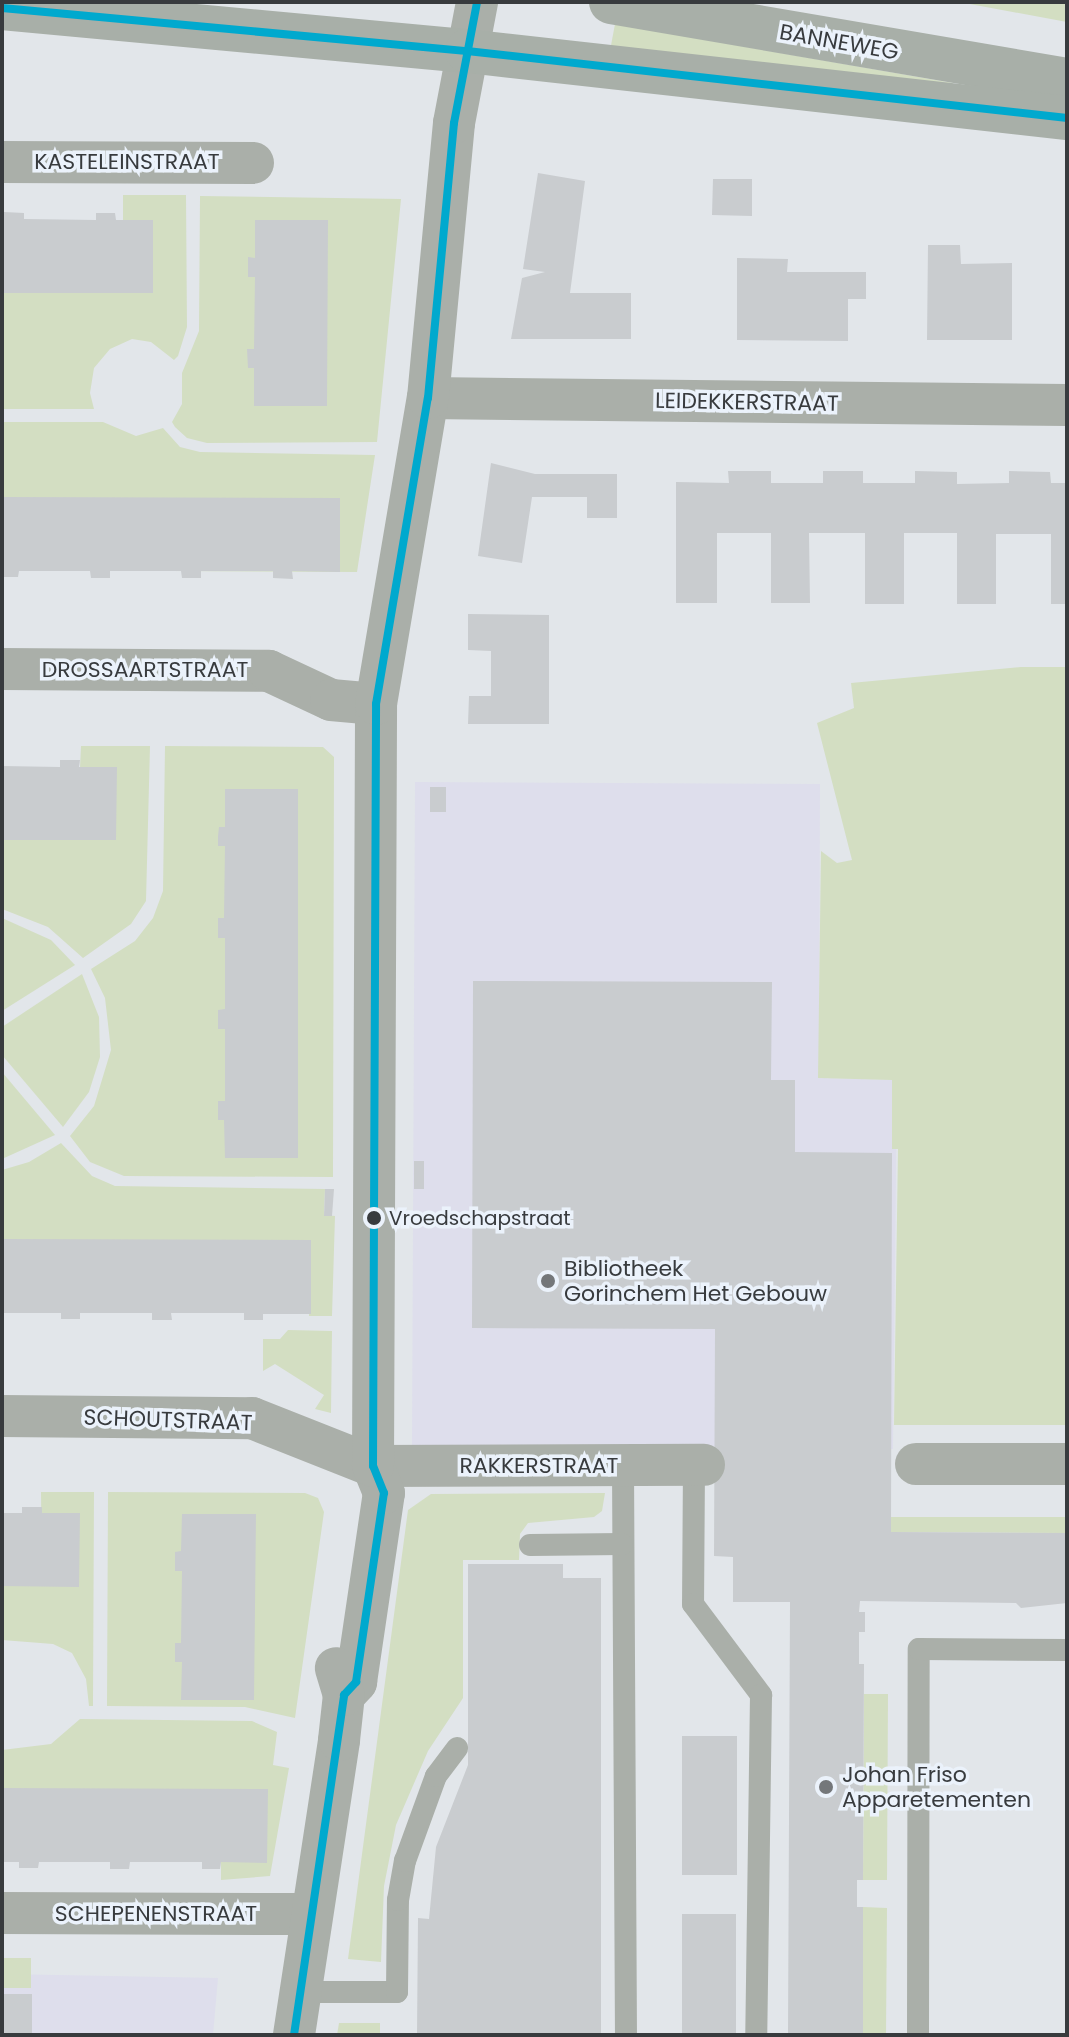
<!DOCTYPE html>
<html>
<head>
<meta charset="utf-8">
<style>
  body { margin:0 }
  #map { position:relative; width:1069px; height:2037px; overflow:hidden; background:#e2e6ea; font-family:Poppins,sans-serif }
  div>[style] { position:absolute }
  .education>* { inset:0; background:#dedeec }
  .green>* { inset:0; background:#d3dec2 }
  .building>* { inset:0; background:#c9cccf }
  .lane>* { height:22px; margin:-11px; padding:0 11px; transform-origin:11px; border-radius:11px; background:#aaafa9 }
  .street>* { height:42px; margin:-21px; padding:0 21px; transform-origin:21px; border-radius:21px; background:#aaafa9 }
  .secondary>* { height:44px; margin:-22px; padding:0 22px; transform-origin:22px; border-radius:22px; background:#a8afa8 }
  .bus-1>* { height:8px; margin:-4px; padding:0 4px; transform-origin:4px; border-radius:4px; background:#00a9ce }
  .dots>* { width:22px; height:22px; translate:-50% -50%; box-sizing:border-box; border:4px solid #ebf2fb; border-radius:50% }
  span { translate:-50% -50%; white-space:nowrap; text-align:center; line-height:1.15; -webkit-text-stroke:7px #ebf2fb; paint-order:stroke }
  .bus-label { font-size:20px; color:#383b3e }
  .left { translate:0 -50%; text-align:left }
  .street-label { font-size:22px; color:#383b3e }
  .poi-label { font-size:22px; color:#383b3e }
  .frame { position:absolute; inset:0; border:4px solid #383b3e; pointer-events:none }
</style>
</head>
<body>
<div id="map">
  <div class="education">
    <i style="clip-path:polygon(415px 782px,820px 784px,819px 1078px,897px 1080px,893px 1449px,412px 1448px)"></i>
    <i style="clip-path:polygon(2px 1974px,218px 1978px,213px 2035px,2px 2035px)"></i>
  </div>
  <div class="green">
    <i style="clip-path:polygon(959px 2px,1067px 2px,1067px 22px)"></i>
    <i style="clip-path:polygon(615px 24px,953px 83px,952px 93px,609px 56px)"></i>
    <i style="clip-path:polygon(123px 195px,186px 195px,187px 327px,178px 356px,174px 360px,151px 342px,132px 339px,110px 349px,94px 368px,90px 393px,94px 409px,2px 409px,2px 292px,152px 293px,153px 221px,123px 220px)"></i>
    <i style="clip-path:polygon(200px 196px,401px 199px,377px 442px,207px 443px,187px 438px,175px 427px,172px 422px,182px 404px,182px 373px,199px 331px)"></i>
    <i style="clip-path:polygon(2px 422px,103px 422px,136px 436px,163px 428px,180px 447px,200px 452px,375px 455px,357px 572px,2px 570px)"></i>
    <i style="clip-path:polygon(1021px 667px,1067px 667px,1067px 1425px,894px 1425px,898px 1149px,892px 1149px,892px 1080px,818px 1078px,821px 851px,837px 863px,852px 860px,817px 723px,854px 708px,851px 683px)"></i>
    <i style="clip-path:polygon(81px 746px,150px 746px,146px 901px,131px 924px,83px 958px,48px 927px,2px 909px,2px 836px,77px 836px)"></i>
    <i style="clip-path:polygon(165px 746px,323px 747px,334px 757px,333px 1177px,124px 1176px,90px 1162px,70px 1136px,94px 1106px,111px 1050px,105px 998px,91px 969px,135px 941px,153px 918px,163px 891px)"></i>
    <i style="clip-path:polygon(2px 918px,51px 940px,75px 965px,2px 1011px)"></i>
    <i style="clip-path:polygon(82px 974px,99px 1017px,100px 1057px,89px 1092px,63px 1127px,2px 1055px,2px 1027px)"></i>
    <i style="clip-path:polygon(2px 1072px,55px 1135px,2px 1159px)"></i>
    <i style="clip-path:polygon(61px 1143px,92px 1176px,115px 1186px,325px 1189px,324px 1215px,335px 1216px,332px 1316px,309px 1316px,311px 1242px,2px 1240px,2px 1170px,29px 1162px)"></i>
    <i style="clip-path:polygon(288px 1330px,332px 1331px,331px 1413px,315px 1409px,324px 1395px,275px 1364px,263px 1371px,263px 1339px,280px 1339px)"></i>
    <i style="clip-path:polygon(41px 1492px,94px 1492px,93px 1706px,89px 1706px,86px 1679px,72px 1653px,53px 1644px,2px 1640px,2px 1586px,42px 1586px)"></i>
    <i style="clip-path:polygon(108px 1492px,305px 1493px,318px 1498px,324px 1512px,295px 1718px,245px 1707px,107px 1706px)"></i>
    <i style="clip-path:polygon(605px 1493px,602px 1511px,594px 1517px,528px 1523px,520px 1534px,519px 1560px,463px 1560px,463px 1698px,428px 1751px,396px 1825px,384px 1886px,381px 1962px,348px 1959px,408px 1510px,431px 1494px)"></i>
    <i style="clip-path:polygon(891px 1517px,1067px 1517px,1067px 1533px,891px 1532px)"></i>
    <i style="clip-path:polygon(864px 1694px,888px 1694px,887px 1880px,863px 1880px)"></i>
    <i style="clip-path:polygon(80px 1719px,252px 1721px,277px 1732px,273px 1765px,289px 1768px,270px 1876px,221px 1880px,221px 1862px,2px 1861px,2px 1750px,51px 1744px)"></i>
    <i style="clip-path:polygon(863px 1907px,887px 1908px,886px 2035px,863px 2035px)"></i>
    <i style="clip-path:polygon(2px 1958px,31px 1958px,31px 1988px,2px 1988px)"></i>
    <i style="clip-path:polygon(339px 2023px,380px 2023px,380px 2033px,337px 2035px)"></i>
  </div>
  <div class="building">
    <i style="clip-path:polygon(538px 173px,585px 181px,570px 293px,631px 293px,631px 339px,511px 339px,522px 278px,545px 272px,523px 269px)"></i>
    <i style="clip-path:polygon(713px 179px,752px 179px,752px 216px,712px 215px)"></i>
    <i style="clip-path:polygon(4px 212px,24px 213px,24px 219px,96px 220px,96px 213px,115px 213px,116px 220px,153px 220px,153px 293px,2px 293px)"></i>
    <i style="clip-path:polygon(255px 220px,328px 220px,327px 406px,254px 406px,254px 368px,248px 368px,247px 349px,254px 349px,255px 277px,248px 277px,248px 257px,255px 258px)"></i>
    <i style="clip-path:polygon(928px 245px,960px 245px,961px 264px,1012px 263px,1012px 340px,927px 340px)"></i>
    <i style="clip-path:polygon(737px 258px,788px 259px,787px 272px,866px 272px,866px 299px,848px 299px,848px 341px,737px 340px)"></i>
    <i style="clip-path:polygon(491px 463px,535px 474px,617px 474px,617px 518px,587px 518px,587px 497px,532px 497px,522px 563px,478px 556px)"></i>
    <i style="clip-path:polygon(728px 471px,771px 471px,771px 483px,823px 483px,823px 471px,863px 471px,863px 483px,915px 483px,915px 471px,957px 472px,957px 484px,1009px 483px,1009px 471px,1050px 472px,1051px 483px,1067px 483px,1067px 604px,1051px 604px,1051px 534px,996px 534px,996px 604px,957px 604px,957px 533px,904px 533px,904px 604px,865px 604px,865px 533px,809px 533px,810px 603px,771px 603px,771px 533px,717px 533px,717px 603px,676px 603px,676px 482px,729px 483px)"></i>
    <i style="clip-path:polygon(2px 497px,340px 498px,340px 572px,292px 571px,293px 579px,273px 578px,273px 571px,201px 571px,201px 578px,182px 578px,181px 571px,110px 571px,110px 578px,91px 578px,90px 571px,19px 571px,18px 577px,2px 577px)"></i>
    <i style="clip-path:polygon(468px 614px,549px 615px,549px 724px,468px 724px,469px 696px,491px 696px,491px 651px,468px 650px)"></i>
    <i style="clip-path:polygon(60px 760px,80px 760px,79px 767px,117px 767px,116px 840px,2px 840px,2px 766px,60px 767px)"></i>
    <i style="clip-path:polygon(430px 787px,446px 787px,446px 812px,430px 812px)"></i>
    <i style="clip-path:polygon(225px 789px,298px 789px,298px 1158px,225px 1158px,224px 1120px,218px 1120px,218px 1101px,225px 1101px,225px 1029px,218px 1029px,218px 1010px,225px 1009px,225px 938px,218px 938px,218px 918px,224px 918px,225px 846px,218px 846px,218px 836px,219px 827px,225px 827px)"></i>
    <i style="clip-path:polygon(473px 981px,772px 982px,771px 1080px,795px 1080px,795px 1152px,892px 1153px,891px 1532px,1067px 1533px,1067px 1603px,1021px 1608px,1016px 1603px,860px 1601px,859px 1612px,865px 1612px,865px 1632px,859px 1632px,859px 1664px,864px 1664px,863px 1880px,857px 1880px,857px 1907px,863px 1907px,863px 2035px,788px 2035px,790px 1602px,733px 1602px,733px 1557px,714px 1556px,715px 1329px,472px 1328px)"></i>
    <i style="clip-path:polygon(414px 1161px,424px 1161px,424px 1189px,414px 1189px)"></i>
    <i style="clip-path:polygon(325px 1189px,334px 1189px,332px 1216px,324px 1216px)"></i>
    <i style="clip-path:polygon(2px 1239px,311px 1240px,311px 1314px,263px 1314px,263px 1320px,244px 1320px,244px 1313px,171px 1313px,172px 1320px,152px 1320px,152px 1313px,80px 1313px,80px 1319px,61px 1319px,61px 1313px,2px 1313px)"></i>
    <i style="clip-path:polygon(22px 1507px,42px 1507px,42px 1513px,80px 1513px,79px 1587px,2px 1586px,2px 1513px,22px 1513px)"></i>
    <i style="clip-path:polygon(182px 1514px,256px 1514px,254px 1700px,181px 1700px,182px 1662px,175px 1662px,175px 1643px,181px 1643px,182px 1571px,175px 1571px,175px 1552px,181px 1551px)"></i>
    <i style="clip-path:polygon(468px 1564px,563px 1564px,563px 1578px,601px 1578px,601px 2035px,417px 2035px,418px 1918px,429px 1919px,436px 1847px,468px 1765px)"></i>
    <i style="clip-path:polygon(682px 1736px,737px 1736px,737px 1875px,682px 1875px)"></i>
    <i style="clip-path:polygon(2px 1788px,268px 1789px,267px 1863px,221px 1862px,220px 1869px,202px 1869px,202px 1862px,130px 1862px,129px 1869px,110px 1869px,110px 1862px,39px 1862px,38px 1868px,19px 1868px,19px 1862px,2px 1862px)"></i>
    <i style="clip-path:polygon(682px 1914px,736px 1914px,736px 2035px,682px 2035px)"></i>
    <i style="clip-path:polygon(2px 1994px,32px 1994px,32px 2035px,2px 2035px)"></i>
  </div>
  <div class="lane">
    <i style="left:694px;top:1465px;width:139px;rotate:90.4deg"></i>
    <i style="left:693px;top:1604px;width:114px;rotate:53.2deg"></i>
    <i style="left:761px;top:1695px;width:340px;rotate:90.8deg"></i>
    <i style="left:623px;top:1466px;width:569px;rotate:89.7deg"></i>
    <i style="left:530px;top:1545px;width:92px;rotate:-0.6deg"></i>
    <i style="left:300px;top:1992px;width:97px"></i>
    <i style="left:397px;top:1992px;width:92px;rotate:-89.4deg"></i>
    <i style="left:398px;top:1900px;width:40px;rotate:-80deg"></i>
    <i style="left:405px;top:1861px;width:90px;rotate:-70deg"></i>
    <i style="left:436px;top:1776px;width:35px;rotate:-53deg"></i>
    <i style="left:918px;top:2035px;width:386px;rotate:-89.9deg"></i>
    <i style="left:919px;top:1649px;width:148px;rotate:0.4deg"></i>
  </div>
  <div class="street">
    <i style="left:2px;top:162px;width:251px;rotate:0.2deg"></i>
    <i style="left:428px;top:398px;width:639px;rotate:0.63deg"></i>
    <i style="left:2px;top:669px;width:267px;rotate:0.4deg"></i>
    <i style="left:269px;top:671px;width:68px;rotate:25.1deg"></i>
    <i style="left:331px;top:700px;width:45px;rotate:5.1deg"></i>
    <i style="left:2px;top:1416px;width:250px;rotate:0.5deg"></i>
    <i style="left:252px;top:1418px;width:130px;rotate:21.6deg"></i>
    <i style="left:373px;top:1466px;width:331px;rotate:-0.2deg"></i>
    <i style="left:916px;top:1464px;width:151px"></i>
    <i style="left:344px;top:1695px;width:18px;rotate:-47deg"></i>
    <i style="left:356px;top:1682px;width:191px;rotate:-81.6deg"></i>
    <i style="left:384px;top:1493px;width:29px;rotate:-112deg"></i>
    <i style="left:373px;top:1466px;width:762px;rotate:-89.77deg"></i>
    <i style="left:376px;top:704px;width:310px;rotate:-80.4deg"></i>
    <i style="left:428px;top:398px;width:276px;rotate:-84.6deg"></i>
    <i style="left:454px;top:123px;width:123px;rotate:-79.2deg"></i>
    <i style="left:2px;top:1913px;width:309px;rotate:0.2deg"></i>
    <i style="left:294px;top:2035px;width:298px;rotate:-81.3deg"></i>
    <i style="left:339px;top:1740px;width:45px;rotate:-83.7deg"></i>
    <i style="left:344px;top:1695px;width:28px;rotate:-107deg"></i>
  </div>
  <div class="secondary">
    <i style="left:611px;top:2px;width:463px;rotate:9.7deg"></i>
    <i style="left:2px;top:8px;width:467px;rotate:5.3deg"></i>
    <i style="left:467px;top:51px;width:604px;rotate:6.37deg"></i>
  </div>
  <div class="bus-1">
    <i style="left:2px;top:8px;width:467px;rotate:5.3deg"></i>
    <i style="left:467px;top:51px;width:604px;rotate:6.37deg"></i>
    <i style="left:294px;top:2035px;width:344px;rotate:-81.6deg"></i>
    <i style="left:344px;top:1695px;width:18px;rotate:-47deg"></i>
    <i style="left:356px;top:1682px;width:191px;rotate:-81.6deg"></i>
    <i style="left:384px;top:1493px;width:29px;rotate:-112deg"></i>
    <i style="left:373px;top:1466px;width:762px;rotate:-89.77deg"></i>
    <i style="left:376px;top:704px;width:310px;rotate:-80.4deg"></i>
    <i style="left:428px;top:398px;width:276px;rotate:-84.6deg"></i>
    <i style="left:454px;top:123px;width:123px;rotate:-79.2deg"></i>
  </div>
  <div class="dots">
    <i style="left:374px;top:1218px;background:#383b3e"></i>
    <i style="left:548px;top:1281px;background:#74777a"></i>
    <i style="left:826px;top:1787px;background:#74777a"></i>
  </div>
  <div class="bus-label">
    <span class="left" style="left:389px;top:1218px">Vroedschapstraat</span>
  </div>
  <div class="street-label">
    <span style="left:839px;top:42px;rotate:10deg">BANNEWEG</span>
    <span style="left:127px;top:162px">KASTELEINSTRAAT</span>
    <span style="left:747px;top:402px;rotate:1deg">LEIDEKKERSTRAAT</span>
    <span style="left:145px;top:670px">DROSSAARTSTRAAT</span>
    <span style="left:168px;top:1420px;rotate:2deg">SCHOUTSTRAAT</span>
    <span style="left:539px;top:1466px">RAKKERSTRAAT</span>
    <span style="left:156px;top:1914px">SCHEPENENSTRAAT</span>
  </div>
  <div class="poi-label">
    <span class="left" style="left:564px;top:1281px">Bibliotheek<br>Gorinchem Het Gebouw</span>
    <span class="left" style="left:842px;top:1787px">Johan Friso<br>Apparetementen</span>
  </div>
  <div class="frame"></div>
</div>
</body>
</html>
